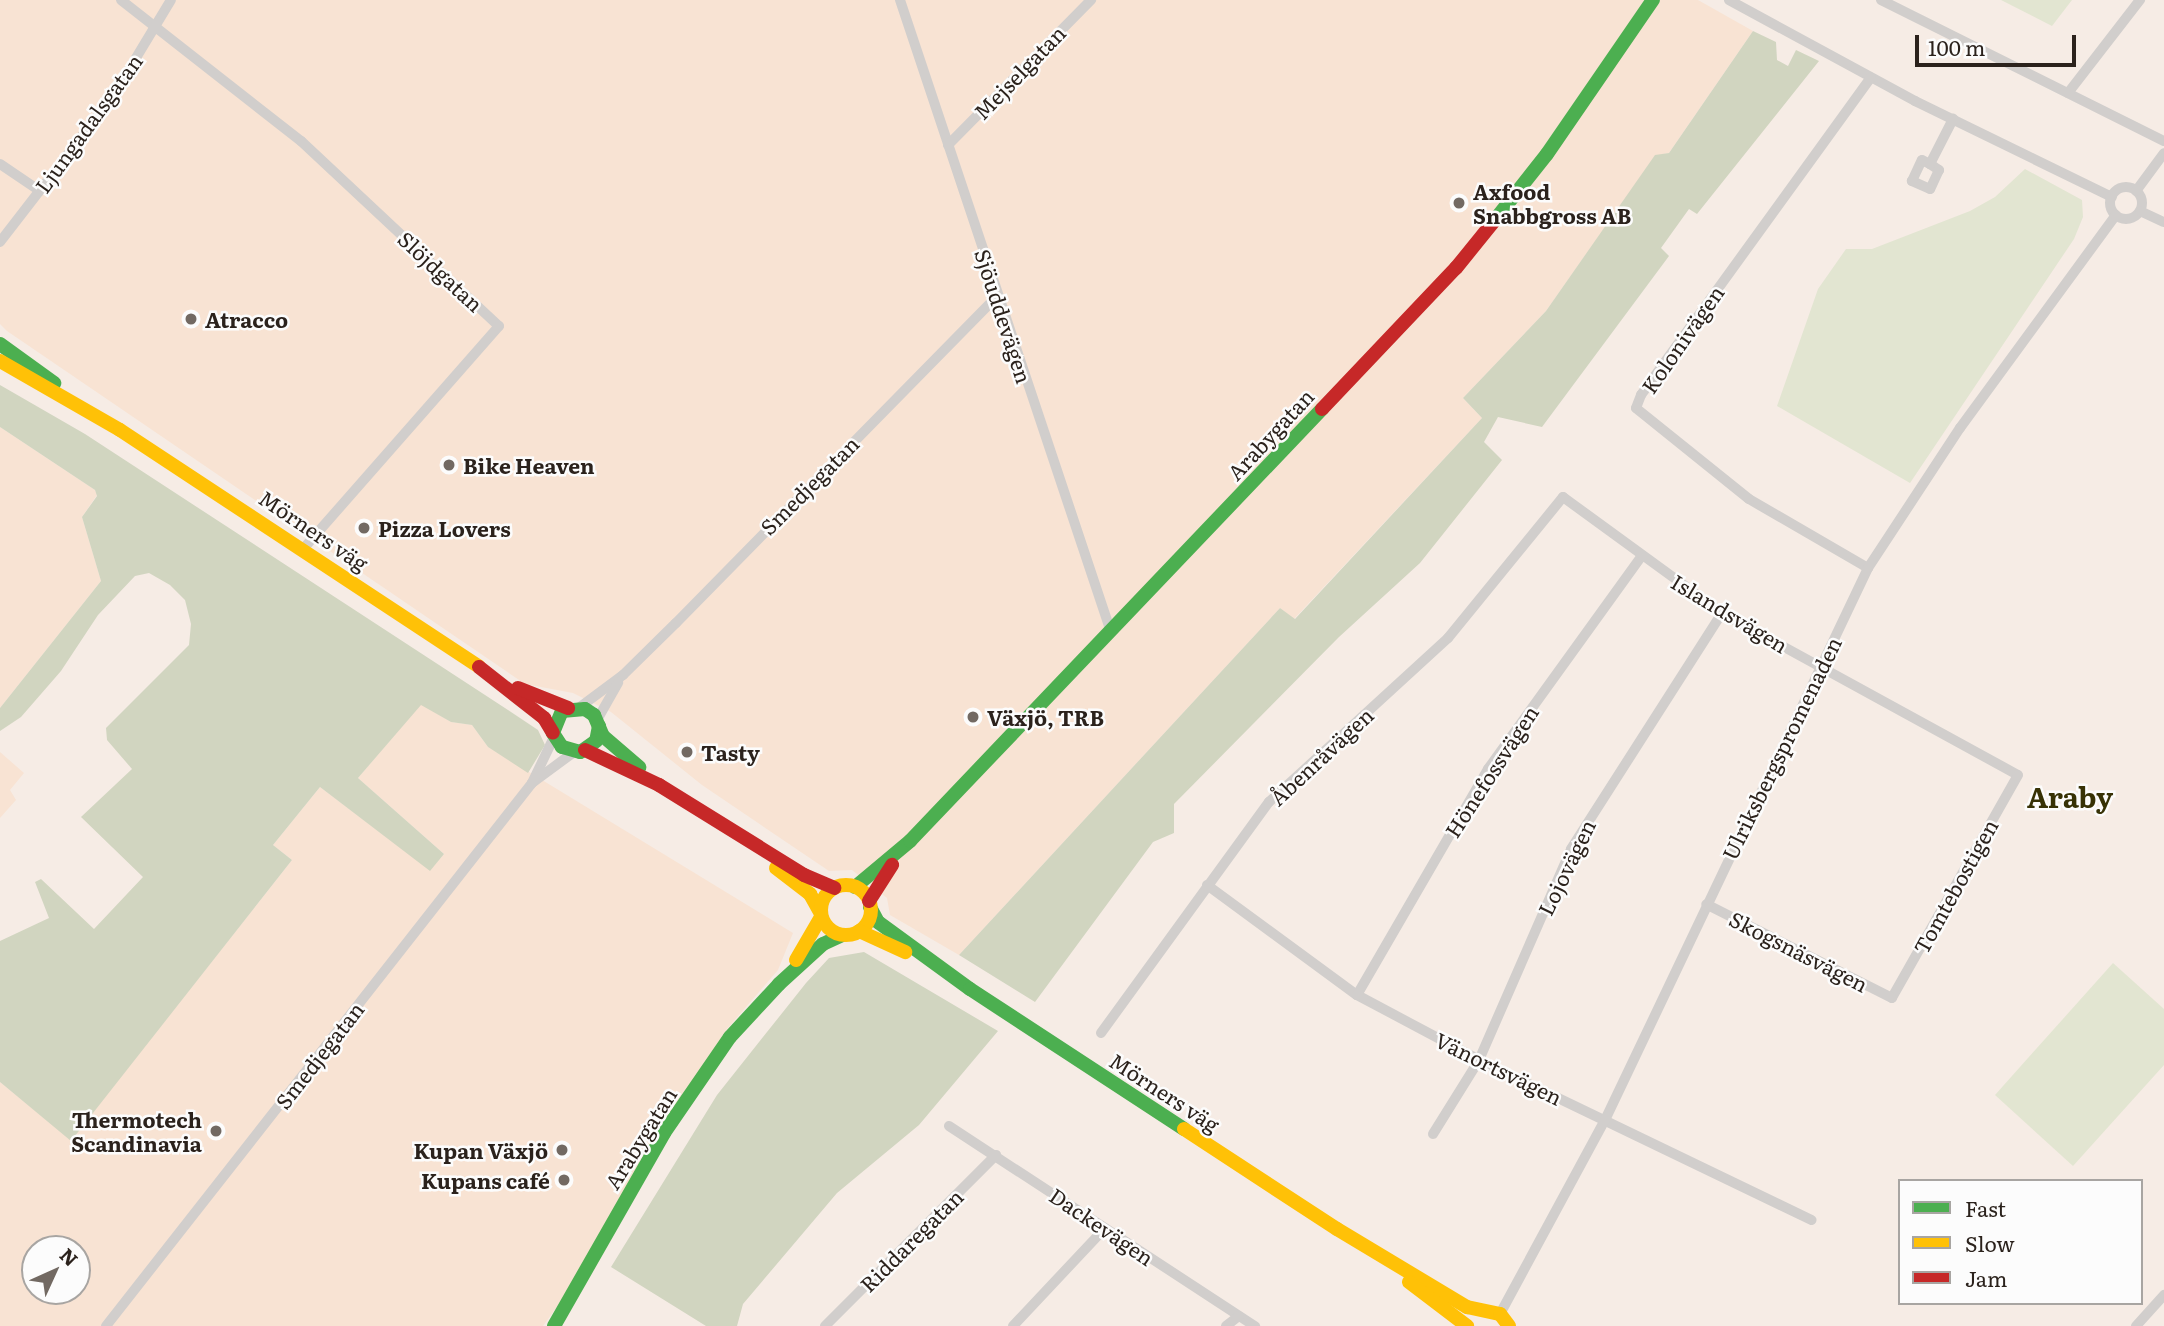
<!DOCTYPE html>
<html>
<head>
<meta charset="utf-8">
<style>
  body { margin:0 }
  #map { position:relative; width:2164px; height:1326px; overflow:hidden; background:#f6ece5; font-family:Literata,serif }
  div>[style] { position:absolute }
  .built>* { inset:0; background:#f8e3d3 }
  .green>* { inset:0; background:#e2e5d1 }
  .forest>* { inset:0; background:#d1d5c0 }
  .street>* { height:10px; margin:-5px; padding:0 5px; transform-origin:5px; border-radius:5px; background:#d1cecc }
  .street>.ring { margin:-5px; padding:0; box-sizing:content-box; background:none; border:10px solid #d1cecc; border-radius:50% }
  .fast>* { height:14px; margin:-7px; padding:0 7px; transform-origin:7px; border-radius:7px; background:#4caf50 }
  .slow>* { height:14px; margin:-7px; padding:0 7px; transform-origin:7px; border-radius:7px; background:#ffc107 }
  .slow>.ring { margin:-7px; padding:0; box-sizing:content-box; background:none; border:14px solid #ffc107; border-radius:50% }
  .jam>* { height:14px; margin:-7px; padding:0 7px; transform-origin:7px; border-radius:7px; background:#c62828 }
  .dots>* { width:19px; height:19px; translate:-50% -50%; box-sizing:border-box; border:4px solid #fcfcfc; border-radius:50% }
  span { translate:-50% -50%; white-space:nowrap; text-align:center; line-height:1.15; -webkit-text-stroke:5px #fcfcfc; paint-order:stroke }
  .street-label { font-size:21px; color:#2b221c }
  .poi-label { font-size:21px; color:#2b221c; font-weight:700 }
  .left { translate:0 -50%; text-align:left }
  .right { translate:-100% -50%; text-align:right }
  .district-label { font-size:28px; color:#373206; font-weight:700 }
  .legend { position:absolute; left:1898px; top:1179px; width:245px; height:126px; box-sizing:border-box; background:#fcfcfc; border:2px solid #a8a5a2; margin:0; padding:9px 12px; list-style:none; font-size:21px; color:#2b221c }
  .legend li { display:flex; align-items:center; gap:14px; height:35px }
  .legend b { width:35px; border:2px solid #a8a5a2 }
  .north { position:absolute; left:21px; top:1235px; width:70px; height:70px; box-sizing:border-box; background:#fcfcfc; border:2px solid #a8a5a2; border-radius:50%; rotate:45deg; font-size:19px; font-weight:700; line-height:28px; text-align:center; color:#2b221c }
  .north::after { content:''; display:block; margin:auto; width:24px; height:32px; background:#726962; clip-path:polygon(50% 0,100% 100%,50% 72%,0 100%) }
  .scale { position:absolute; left:1915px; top:35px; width:161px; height:32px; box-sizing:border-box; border:4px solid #2b221c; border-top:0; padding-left:9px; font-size:21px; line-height:24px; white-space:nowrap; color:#2b221c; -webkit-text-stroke:5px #fcfcfc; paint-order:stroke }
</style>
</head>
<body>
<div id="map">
  <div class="built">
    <i style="clip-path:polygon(0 0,1698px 0,1753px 31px,1669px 153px,1655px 156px,1546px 311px,1463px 398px,1482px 418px,1294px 619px,1280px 608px,959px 955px,890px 915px,887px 898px,852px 870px,829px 871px,702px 785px,611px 712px,573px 693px,525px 684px,7px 331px,0 324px)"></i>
    <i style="clip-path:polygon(0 427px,95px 490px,97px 495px,82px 517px,101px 581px,0 708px)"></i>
    <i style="clip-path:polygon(evenodd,421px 704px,451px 722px,472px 725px,488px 747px,793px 933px,778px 970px,727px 1029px,664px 1124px,564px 1297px,543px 1326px,0 1326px,0 1082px,71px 1140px,292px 860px,273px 845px,320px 787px,430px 870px,444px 854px,358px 778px,421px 704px,35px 1249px,77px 1249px,77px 1291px,35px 1291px,35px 1249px)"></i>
    <i style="clip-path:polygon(0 752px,24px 773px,10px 790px,16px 800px,0 818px)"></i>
  </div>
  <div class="green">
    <i style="clip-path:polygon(2001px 0,2072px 0,2052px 26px)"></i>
    <i style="clip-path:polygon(2025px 169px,2082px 200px,2083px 217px,2074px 239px,1910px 483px,1777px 406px,1818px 289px,1846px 249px,1872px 249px,1970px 211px,1995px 197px)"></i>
    <i style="clip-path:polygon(2113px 963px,2164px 1009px,2164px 1065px,2073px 1166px,1995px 1095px)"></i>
  </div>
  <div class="forest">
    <i style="clip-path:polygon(1753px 31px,1776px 42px,1777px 60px,1788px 66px,1796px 50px,1819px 61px,1697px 214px,1689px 209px,1661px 248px,1669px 256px,1542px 427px,1498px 417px,1484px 442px,1502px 460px,1420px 563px,1339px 637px,1174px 804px,1174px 833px,1153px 842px,1035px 1002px,959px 955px,1280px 608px,1295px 619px,1482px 418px,1463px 398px,1546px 311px,1655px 155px,1669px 153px)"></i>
    <i style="clip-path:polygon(0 385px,85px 434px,508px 710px,538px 730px,545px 745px,528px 773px,488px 747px,472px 725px,451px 722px,421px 705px,358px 778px,444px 854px,430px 871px,320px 787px,273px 845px,292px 860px,71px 1141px,0 1082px,0 941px,49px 918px,35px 882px,41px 879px,94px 929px,143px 877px,81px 817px,132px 769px,107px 740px,106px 728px,189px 645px,191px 624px,185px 600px,170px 585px,149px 573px,135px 576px,98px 615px,61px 671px,21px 717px,0 731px,0 708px,101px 581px,82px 517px,97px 496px,95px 490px,0 427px)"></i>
    <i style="clip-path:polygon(864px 952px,998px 1031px,919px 1125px,837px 1193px,743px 1304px,737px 1326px,706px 1326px,611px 1267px,717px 1095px,806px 983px,829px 958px)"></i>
  </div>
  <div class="street">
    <i style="left:121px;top:0;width:229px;rotate:38.1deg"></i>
    <i style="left:301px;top:141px;width:271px;rotate:43.1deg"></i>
    <i style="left:499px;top:326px;width:295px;rotate:131.3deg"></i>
    <i style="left:900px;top:0;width:666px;rotate:71.54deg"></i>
    <i style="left:1729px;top:0;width:212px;rotate:28.5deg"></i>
    <i style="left:1915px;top:101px;width:219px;rotate:26deg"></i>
    <i style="left:1881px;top:0;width:316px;rotate:26.5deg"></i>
    <i style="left:2068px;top:93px;width:118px;rotate:-52.3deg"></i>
    <i style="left:948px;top:145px;width:204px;rotate:-45.4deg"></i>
    <i style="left:0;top:164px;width:48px;rotate:34deg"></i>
    <i style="left:1930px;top:164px;width:11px;rotate:34deg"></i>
    <i style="left:1939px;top:170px;width:21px;rotate:115deg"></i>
    <i style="left:1930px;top:189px;width:20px;rotate:-156deg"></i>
    <i style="left:1912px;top:181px;width:23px;rotate:-65deg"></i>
    <i style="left:1922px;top:160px;width:9px;rotate:27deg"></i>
    <i style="left:1930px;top:164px;width:51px;rotate:-62.9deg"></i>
    <i class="ring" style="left:2110px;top:187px;width:22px;height:22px"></i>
    <i style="left:2136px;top:191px;width:47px;rotate:-53.6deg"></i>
    <i style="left:2140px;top:211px;width:26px;rotate:25deg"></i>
    <i style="left:0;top:242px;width:185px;rotate:-52.3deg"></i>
    <i style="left:113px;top:96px;width:112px;rotate:-58.9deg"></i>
    <i style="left:1868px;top:568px;width:138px;rotate:-149.9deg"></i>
    <i style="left:1749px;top:499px;width:145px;rotate:-141.2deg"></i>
    <i style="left:1636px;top:408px;width:14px;rotate:-69deg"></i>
    <i style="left:1641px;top:395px;width:392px;rotate:-54.1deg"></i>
    <i style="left:580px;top:707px;width:54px;rotate:-36.7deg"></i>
    <i style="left:623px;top:675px;width:74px;rotate:-44.5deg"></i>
    <i style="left:676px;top:623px;width:458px;rotate:-45.5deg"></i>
    <i style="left:597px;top:720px;width:43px;rotate:-60.4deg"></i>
    <i style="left:532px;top:783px;width:52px;rotate:-36.4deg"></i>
    <i style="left:1207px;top:885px;width:186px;rotate:36.3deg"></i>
    <i style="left:1357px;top:995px;width:138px;rotate:28deg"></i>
    <i style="left:1479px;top:1060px;width:369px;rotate:25.7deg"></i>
    <i style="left:1357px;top:995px;width:261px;rotate:-59.9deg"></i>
    <i style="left:1488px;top:769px;width:261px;rotate:-54.2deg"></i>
    <i style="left:1101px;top:1033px;width:286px;rotate:-54deg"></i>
    <i style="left:1269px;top:802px;width:243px;rotate:-42.5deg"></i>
    <i style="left:1448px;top:638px;width:182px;rotate:-50.8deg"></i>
    <i style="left:1563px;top:497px;width:197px;rotate:36.1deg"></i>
    <i style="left:1722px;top:613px;width:337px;rotate:28.7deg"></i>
    <i style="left:2018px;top:775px;width:256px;rotate:119.5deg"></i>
    <i style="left:1892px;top:998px;width:208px;rotate:-153.2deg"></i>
    <i style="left:949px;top:1126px;width:366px;rotate:33.2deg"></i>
    <i style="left:1433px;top:1134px;width:87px;rotate:-58.1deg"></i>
    <i style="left:1479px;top:1060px;width:230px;rotate:-66.4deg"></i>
    <i style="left:1571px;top:849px;width:280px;rotate:-57.4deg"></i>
    <i style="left:1500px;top:1314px;width:221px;rotate:-61.6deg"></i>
    <i style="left:1605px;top:1120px;width:611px;rotate:-64.52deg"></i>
    <i style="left:1868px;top:568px;width:168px;rotate:-56.7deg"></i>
    <i style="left:1960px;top:428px;width:264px;rotate:-53.8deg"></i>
    <i style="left:106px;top:1326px;width:690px;rotate:-51.88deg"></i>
    <i style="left:532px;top:783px;width:51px;rotate:-64.4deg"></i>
    <i style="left:825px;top:1326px;width:242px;rotate:-45deg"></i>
    <i style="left:1013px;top:1326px;width:134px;rotate:-46.8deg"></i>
    <i style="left:1226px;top:1326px;width:16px;rotate:-38deg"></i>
    <i style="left:2136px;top:1326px;width:42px;rotate:-47.9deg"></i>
  </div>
  <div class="fast">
    <i style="left:1494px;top:221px;width:85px;rotate:-51.7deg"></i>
    <i style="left:1547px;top:154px;width:187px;rotate:-55.5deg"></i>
    <i style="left:0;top:344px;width:67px;rotate:35.8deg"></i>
    <i style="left:599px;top:726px;width:15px;rotate:101deg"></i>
    <i style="left:596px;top:741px;width:19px;rotate:145deg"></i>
    <i style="left:580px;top:752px;width:19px;rotate:-164deg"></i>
    <i style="left:562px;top:747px;width:17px;rotate:-123deg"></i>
    <i style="left:553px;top:733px;width:24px;rotate:-68deg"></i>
    <i style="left:562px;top:711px;width:23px;rotate:-5deg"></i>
    <i style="left:585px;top:709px;width:11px;rotate:34deg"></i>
    <i style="left:594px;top:715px;width:23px;rotate:67deg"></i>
    <i style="left:603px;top:736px;width:48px;rotate:40.7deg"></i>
    <i style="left:855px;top:887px;width:72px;rotate:-39.9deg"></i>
    <i style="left:910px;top:841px;width:597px;rotate:-46.36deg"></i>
    <i style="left:870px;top:907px;width:17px;rotate:62deg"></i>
    <i style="left:878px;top:922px;width:114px;rotate:36.1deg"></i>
    <i style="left:970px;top:989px;width:256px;rotate:33.2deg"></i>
    <i style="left:554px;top:1326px;width:222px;rotate:-60.3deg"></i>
    <i style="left:664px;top:1133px;width:116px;rotate:-55.5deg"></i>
    <i style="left:730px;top:1037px;width:72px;rotate:-47.2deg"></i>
    <i style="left:779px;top:984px;width:59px;rotate:-42.3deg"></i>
    <i style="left:823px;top:944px;width:21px;rotate:-25deg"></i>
  </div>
  <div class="slow">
    <i style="left:0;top:361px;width:138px;rotate:29.9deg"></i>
    <i style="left:120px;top:430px;width:430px;rotate:33.4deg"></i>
    <i style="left:776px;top:868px;width:43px;rotate:37.4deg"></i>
    <i style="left:810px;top:894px;width:21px;rotate:61deg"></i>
    <i class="ring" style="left:821px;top:885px;width:36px;height:36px"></i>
    <i style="left:859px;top:931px;width:51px;rotate:24.5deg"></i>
    <i style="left:796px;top:960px;width:50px;rotate:-59.8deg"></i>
    <i style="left:1184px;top:1129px;width:183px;rotate:33.2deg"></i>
    <i style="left:1337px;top:1229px;width:152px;rotate:31deg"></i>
    <i style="left:1467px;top:1307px;width:34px;rotate:12deg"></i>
    <i style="left:1500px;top:1314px;width:15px;rotate:53deg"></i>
    <i style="left:1409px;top:1282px;width:73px;rotate:37.2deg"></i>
  </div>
  <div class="jam">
    <i style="left:1322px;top:409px;width:195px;rotate:-46.5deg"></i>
    <i style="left:1456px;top:268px;width:60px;rotate:-51deg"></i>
    <i style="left:479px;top:667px;width:83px;rotate:38.1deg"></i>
    <i style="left:544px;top:718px;width:17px;rotate:59deg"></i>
    <i style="left:518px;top:688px;width:54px;rotate:21.8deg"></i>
    <i style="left:585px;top:750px;width:82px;rotate:25.3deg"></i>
    <i style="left:659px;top:785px;width:171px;rotate:31.8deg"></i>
    <i style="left:804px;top:875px;width:33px;rotate:23deg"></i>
    <i style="left:869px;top:901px;width:43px;rotate:-57.4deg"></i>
  </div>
  <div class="dots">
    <i style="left:1459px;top:203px;background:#726962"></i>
    <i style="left:191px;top:319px;background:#726962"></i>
    <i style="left:449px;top:465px;background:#726962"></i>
    <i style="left:364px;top:528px;background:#726962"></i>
    <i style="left:973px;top:717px;background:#726962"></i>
    <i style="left:687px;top:752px;background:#726962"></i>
    <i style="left:216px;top:1131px;background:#726962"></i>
    <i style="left:562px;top:1150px;background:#726962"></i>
    <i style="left:564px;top:1180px;background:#726962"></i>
  </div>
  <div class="street-label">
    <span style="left:1019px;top:72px;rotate:-46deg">Mejselgatan</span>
    <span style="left:88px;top:123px;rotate:-54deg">Ljungadalsgatan</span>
    <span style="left:441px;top:271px;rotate:43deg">Slöjdgatan</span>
    <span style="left:1004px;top:316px;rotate:72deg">Sjöuddevägen</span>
    <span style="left:1682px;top:339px;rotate:-55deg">Kolonivägen</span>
    <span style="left:1270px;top:434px;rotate:-47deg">Arabygatan</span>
    <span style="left:809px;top:485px;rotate:-45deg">Smedjegatan</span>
    <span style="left:314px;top:530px;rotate:34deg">Mörners väg</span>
    <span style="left:1730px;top:613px;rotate:31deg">Islandsvägen</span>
    <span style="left:1781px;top:748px;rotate:-64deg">Ulriksbergspromenaden</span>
    <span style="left:1321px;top:756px;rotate:-43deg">Åbenråvägen</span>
    <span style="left:1491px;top:771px;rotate:-57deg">Hönefossvägen</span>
    <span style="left:1566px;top:867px;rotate:-64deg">Lojovägen</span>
    <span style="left:1955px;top:886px;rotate:-61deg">Tomtebostigen</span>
    <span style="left:1799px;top:951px;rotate:27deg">Skogsnäsvägen</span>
    <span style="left:319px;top:1055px;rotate:-52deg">Smedjegatan</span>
    <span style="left:1499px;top:1068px;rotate:26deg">Vänortsvägen</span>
    <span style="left:1165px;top:1092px;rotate:33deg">Mörners väg</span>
    <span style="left:640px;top:1138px;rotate:-58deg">Arabygatan</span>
    <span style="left:1102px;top:1226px;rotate:34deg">Dackevägen</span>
    <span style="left:911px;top:1240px;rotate:-45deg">Riddaregatan</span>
  </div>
  <div class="poi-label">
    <span class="left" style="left:1473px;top:203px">Axfood<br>Snabbgross AB</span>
    <span class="left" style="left:205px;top:319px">Atracco</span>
    <span class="left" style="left:463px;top:465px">Bike Heaven</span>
    <span class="left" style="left:378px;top:528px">Pizza Lovers</span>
    <span class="left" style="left:987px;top:717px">Växjö, TRB</span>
    <span class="left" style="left:701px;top:752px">Tasty</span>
    <span class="right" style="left:202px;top:1131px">Thermotech<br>Scandinavia</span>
    <span class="right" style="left:548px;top:1150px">Kupan Växjö</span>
    <span class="right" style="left:550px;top:1180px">Kupans café</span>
  </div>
  <div class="district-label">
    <span style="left:2070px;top:796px">Araby</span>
  </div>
  <ul class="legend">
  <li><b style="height:9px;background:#4caf50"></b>Fast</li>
  <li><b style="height:9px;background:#ffc107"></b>Slow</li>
  <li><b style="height:9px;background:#c62828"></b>Jam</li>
  </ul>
  <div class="north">N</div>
  <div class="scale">100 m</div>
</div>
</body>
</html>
